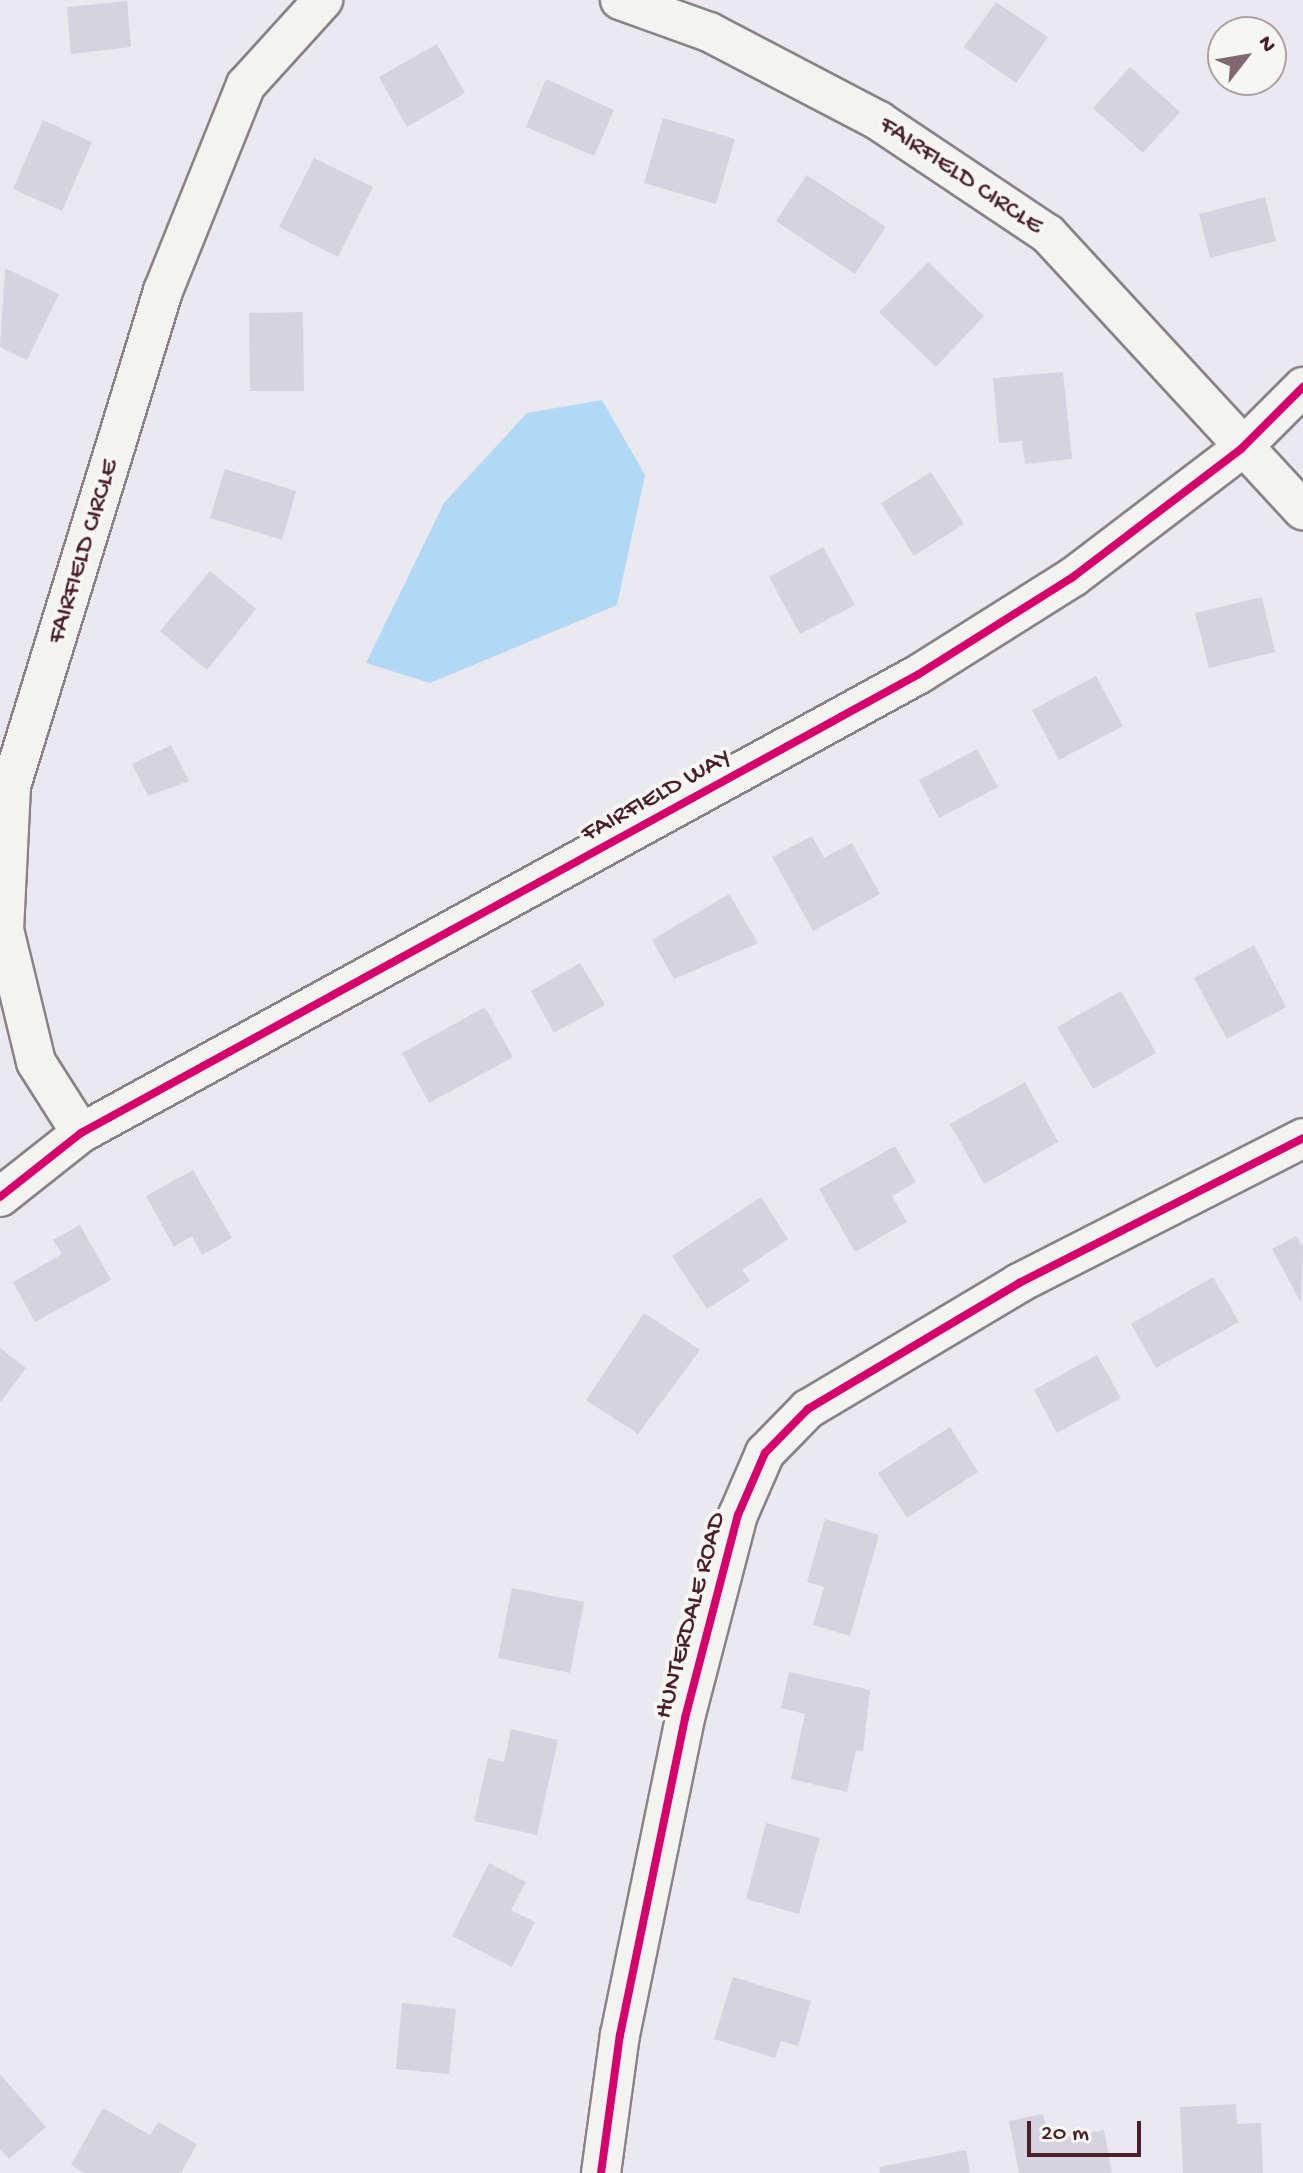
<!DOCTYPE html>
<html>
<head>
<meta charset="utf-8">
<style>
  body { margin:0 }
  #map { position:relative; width:1303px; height:2173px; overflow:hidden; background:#e9e9ef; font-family:"Gochi Hand",sans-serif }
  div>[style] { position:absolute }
  .water>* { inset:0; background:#b1d8f5 }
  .building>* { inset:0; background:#d5d3df }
  .roads { filter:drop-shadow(2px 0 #8a8286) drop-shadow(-2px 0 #8a8286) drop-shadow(0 2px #8a8286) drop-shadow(0 -2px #8a8286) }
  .minor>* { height:38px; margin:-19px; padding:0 19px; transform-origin:19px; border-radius:19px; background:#f3f3f2 }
  .cycleway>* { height:8px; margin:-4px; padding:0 4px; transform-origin:4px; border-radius:4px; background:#d6006c }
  span { translate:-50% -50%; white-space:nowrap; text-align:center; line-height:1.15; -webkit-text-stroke:8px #f6f6f2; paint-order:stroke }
  .street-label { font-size:26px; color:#4a1f2b }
  .north { position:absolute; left:1207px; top:16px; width:80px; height:80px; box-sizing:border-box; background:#f6f6f2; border:2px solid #b1a0a2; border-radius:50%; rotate:59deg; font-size:22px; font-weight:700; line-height:32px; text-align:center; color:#4a1f2b }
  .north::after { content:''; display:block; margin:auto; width:28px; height:36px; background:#826670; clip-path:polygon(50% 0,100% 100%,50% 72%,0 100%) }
  .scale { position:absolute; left:1027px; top:2121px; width:114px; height:36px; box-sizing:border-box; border:4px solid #4a1f2b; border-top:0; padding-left:10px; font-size:24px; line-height:28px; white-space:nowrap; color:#4a1f2b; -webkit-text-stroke:6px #f6f6f2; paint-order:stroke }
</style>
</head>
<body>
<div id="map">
  <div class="water">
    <i style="clip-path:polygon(602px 400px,645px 475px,617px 605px,430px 683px,366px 663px,444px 503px,527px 413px)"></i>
  </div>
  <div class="building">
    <i style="clip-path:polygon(127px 1px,131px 47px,71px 54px,67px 7px)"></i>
    <i style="clip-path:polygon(996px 2px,1048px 37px,1016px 83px,964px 47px)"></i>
    <i style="clip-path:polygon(437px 44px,465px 93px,407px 127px,379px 77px)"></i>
    <i style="clip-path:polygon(1130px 67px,1180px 112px,1143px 153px,1093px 108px)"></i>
    <i style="clip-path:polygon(546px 79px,614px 110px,594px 156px,526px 127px)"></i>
    <i style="clip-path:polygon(663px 118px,735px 139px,716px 204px,644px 183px)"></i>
    <i style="clip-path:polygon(43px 120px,92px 142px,62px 211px,13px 189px)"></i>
    <i style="clip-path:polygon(314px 158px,373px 187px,338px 257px,279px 227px)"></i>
    <i style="clip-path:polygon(807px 175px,886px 227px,855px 274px,776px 221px)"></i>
    <i style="clip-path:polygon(1265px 197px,1276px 241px,1210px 258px,1199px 214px)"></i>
    <i style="clip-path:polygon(928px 262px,984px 316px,936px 367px,879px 312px)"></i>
    <i style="clip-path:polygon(5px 268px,59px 294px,27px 360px,0 347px)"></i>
    <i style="clip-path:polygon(303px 312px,304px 391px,250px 391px,249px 313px)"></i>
    <i style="clip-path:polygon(1063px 372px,1072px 459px,1025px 464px,1022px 441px,999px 443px,993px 378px)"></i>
    <i style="clip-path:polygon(225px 469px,296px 491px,282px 540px,210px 518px)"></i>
    <i style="clip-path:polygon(931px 472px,964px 524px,914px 556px,881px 503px)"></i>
    <i style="clip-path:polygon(823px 547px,855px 605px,800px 634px,769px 577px)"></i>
    <i style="clip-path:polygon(210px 571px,256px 609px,207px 670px,160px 631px)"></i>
    <i style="clip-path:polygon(1262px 597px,1275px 652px,1209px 668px,1195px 613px)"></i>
    <i style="clip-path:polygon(1096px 676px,1123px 726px,1059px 760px,1032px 710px)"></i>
    <i style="clip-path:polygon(171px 745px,189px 781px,148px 796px,132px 764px)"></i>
    <i style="clip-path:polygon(977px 749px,998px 787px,939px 818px,919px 780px)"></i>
    <i style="clip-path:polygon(812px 836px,824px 858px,852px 843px,880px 894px,813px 931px,772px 857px)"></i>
    <i style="clip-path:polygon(729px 894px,758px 943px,674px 979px,652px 940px)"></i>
    <i style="clip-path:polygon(1254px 945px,1286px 1007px,1227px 1039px,1194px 978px)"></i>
    <i style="clip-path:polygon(580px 963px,605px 1005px,554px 1033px,531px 991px)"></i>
    <i style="clip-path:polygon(1121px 991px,1156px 1053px,1093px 1089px,1057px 1027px)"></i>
    <i style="clip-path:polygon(485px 1007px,513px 1057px,429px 1103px,402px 1053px)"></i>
    <i style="clip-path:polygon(1025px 1082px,1058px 1142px,984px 1184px,950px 1124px)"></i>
    <i style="clip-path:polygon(895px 1146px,916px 1182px,892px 1196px,907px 1222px,855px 1252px,819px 1189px)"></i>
    <i style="clip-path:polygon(193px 1170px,232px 1238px,202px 1255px,192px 1236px,174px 1247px,146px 1196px)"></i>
    <i style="clip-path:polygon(761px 1197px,788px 1239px,742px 1270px,750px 1281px,707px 1309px,672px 1256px)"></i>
    <i style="clip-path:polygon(80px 1225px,111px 1280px,35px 1322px,13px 1282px,62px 1254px,53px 1240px)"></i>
    <i style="clip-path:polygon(1296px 1236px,1303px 1247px,1301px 1303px,1272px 1249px)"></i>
    <i style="clip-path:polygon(1213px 1277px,1239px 1322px,1156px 1368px,1131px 1324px)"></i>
    <i style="clip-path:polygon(644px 1313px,700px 1350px,638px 1434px,586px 1400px)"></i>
    <i style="clip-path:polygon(0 1348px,26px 1368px,0 1403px)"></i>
    <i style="clip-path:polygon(1097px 1355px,1121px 1398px,1057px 1433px,1034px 1390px)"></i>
    <i style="clip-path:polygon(950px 1427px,978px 1472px,907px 1518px,878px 1473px)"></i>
    <i style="clip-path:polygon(825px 1519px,879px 1535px,850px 1636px,813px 1625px,824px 1587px,807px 1582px)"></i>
    <i style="clip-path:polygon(512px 1588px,584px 1602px,570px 1673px,498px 1658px)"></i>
    <i style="clip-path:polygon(789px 1672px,870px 1690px,863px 1751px,856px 1750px,847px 1792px,791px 1779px,805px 1714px,781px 1708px)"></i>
    <i style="clip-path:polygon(511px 1729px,558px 1740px,537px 1835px,474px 1821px,488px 1758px,504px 1762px)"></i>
    <i style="clip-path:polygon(766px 1823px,820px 1838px,799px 1914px,746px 1899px)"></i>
    <i style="clip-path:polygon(489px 1863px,526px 1882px,511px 1910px,535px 1922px,512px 1967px,452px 1936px)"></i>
    <i style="clip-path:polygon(733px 1977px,811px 2001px,798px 2046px,781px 2041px,775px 2058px,714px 2039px)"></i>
    <i style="clip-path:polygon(402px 2003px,456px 2009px,449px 2074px,396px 2069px)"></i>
    <i style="clip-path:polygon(0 2074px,46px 2127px,9px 2159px,0 2149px)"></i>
    <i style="clip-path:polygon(1236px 2104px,1237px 2124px,1261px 2123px,1263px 2173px,1183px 2173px,1180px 2107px)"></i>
    <i style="clip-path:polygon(103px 2108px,150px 2135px,158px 2122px,197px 2144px,181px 2173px,84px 2173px,71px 2165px)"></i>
    <i style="clip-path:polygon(1043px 2114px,1049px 2140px,1104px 2130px,1112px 2173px,1019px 2173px,1009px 2121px)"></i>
    <i style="clip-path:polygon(966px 2150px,970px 2173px,880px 2173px,879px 2167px)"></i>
  </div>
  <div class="roads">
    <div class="minor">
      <i style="left:620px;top:0;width:95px;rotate:19.8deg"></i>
      <i style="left:709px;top:32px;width:192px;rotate:27.6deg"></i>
      <i style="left:879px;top:121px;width:203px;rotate:33.8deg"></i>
      <i style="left:1048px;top:234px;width:376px;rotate:47.3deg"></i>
      <i style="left:81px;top:1133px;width:84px;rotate:-122.4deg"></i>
      <i style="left:36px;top:1062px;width:136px;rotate:-103.6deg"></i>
      <i style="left:4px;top:930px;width:144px;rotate:-87.2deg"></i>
      <i style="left:11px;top:786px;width:518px;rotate:-72.93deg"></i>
      <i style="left:163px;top:291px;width:222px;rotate:-68.1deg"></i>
      <i style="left:246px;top:85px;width:115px;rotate:-47.8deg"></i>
      <i style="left:0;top:1197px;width:103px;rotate:-38.3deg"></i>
      <i style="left:81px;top:1133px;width:955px;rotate:-28.71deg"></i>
      <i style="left:919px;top:674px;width:182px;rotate:-32.2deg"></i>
      <i style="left:1073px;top:577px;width:211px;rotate:-37.3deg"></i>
      <i style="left:1241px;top:449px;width:88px;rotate:-45deg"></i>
      <i style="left:601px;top:2173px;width:139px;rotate:-82.2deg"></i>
      <i style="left:620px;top:2035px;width:324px;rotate:-78.4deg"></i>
      <i style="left:685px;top:1718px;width:210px;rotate:-75.4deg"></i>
      <i style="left:738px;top:1515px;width:68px;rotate:-66.5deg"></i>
      <i style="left:765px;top:1453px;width:62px;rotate:-45.7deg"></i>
      <i style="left:808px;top:1409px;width:246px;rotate:-30.8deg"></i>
      <i style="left:1019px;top:1283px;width:319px;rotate:-27deg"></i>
    </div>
  </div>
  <div class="cycleway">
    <i style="left:0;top:1197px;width:103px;rotate:-38.3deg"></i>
    <i style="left:81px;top:1133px;width:955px;rotate:-28.71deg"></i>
    <i style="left:919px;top:674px;width:182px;rotate:-32.2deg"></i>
    <i style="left:1073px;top:577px;width:211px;rotate:-37.3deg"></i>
    <i style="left:1241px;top:449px;width:88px;rotate:-45deg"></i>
    <i style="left:601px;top:2173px;width:139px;rotate:-82.2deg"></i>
    <i style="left:620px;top:2035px;width:324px;rotate:-78.4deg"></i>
    <i style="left:685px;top:1718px;width:210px;rotate:-75.4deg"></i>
    <i style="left:738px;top:1515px;width:68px;rotate:-66.5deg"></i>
    <i style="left:765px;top:1453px;width:62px;rotate:-45.7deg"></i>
    <i style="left:808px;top:1409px;width:246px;rotate:-30.8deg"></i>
    <i style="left:1019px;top:1283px;width:319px;rotate:-27deg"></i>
  </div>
  <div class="street-label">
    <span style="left:960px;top:177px;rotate:34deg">FAIRFIELD CIRCLE</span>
    <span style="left:85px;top:552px;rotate:-73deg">FAIRFIELD CIRCLE</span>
    <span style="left:657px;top:797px;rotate:-29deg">FAIRFIELD WAY</span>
    <span style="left:692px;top:1616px;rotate:-75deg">HUNTERDALE ROAD</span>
  </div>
  <div class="north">N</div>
  <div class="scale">20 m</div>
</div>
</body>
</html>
